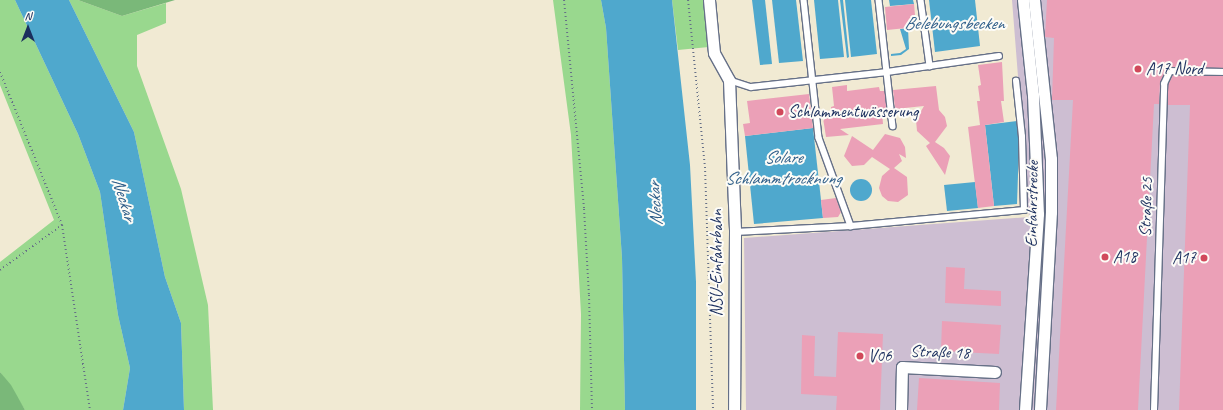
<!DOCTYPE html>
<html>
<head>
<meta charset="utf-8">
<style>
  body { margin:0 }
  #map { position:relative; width:1223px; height:410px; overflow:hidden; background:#f1ead3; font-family:Caveat,sans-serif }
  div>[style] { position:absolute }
  .industrial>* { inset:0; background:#cdbed2 }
  .green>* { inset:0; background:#99d88e }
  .forest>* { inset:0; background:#7ab879 }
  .water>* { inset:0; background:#4fa8cd }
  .round { border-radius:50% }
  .building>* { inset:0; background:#eba0b7 }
  .path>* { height:2px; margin-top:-1px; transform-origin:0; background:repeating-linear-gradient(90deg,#667087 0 1px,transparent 0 4px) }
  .roads { filter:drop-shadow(1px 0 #667087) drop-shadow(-1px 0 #667087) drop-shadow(0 1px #667087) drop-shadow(0 -1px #667087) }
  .service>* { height:5.5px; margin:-2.75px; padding:0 2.75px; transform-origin:2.75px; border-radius:2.75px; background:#fff }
  .minor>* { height:11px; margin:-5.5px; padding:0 5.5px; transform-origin:5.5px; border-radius:5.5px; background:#fff }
  .dots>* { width:11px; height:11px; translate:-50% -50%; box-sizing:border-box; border:2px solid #fdfcf7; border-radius:50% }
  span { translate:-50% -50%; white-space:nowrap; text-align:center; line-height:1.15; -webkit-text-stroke:4px #fdfcf7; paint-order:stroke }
  .poi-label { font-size:17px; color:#1b2f5e }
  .left { translate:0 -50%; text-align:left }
  .right { translate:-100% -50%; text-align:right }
  .street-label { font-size:17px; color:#1b2f5e }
  .water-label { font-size:18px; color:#305f8a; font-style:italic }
  .north { position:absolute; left:8px; top:8px; width:40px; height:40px; -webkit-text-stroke:3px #fdfcf7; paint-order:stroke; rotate:0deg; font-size:11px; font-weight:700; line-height:16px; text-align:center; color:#1b2f5e }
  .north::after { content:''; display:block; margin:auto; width:14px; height:18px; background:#1b2f5e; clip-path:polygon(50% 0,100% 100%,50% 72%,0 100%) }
</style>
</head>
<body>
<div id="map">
  <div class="industrial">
    <i style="clip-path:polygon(1012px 0,1223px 0,1223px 410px,746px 410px,744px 238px,1029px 217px)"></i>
  </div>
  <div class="green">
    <i style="clip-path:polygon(0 0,15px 0,78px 134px,100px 192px,118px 315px,130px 368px,123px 410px,25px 410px,0 372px,0 262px,54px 220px,0 85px)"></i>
    <i style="clip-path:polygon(69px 0,78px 0,122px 16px,166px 3px,166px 23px,137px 35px,137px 66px,181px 189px,208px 305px,213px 410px,184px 410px,181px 323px,165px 277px,134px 132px)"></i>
    <i style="clip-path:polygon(553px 0,601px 0,606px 28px,622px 258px,625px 410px,580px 410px,581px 314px,571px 135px)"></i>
    <i style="clip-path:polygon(672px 0,715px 0,719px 46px,678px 50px)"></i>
  </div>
  <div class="forest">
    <i style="clip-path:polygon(78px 0,175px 0,122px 16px)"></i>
    <i style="clip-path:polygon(0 372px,11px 385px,25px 410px,0 410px)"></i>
  </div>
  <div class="water">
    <i style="clip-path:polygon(15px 0,69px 0,134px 132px,165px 277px,181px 323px,184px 410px,123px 410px,130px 368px,118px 315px,100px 192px,78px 134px)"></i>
    <i style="clip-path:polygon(601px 0,672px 0,690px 165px,696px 282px,696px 410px,625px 410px,622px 258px,606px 28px)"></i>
    <i style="clip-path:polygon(752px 0,765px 0,772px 64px,760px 65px)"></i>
    <i style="clip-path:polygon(772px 0,796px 0,803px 61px,779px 63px)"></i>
    <i style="clip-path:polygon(814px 0,838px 0,844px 57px,820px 59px)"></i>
    <i style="clip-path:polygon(840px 0,843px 0,849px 57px,847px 58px)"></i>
    <i style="clip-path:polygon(845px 0,871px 0,877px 54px,851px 57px)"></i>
    <i style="clip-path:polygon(889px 0,913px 0,914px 4px,890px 6px)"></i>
    <i style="clip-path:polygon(929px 0,975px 0,980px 46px,935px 52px)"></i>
    <i style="clip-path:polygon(908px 28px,909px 49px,901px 55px,891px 56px,891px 54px,900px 53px,906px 49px,900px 29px)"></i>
    <i style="clip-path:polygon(1017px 121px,1019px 145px,1017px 204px,994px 206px,985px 125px)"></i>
    <i style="clip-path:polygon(813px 128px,823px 218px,754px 224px,745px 136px)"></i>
    <i class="round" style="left:850px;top:179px;width:22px;height:22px"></i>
    <i style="clip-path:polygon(975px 182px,978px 208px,947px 211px,944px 185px)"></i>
  </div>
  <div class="building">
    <i style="clip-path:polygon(1047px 0,1223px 0,1223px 68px,1168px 67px,1160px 82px,1159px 104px,1154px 104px,1138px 410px,1056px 410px,1073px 100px,1052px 100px,1054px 38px,1045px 37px)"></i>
    <i style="clip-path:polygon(914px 4px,916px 27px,887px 30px,885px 7px)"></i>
    <i style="clip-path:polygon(1002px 62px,1004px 101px,1001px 101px,1004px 122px,985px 125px,994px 206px,978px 208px,968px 127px,980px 125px,977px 101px,980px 101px,978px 86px,981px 85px,978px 65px)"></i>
    <i style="clip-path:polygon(1173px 75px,1223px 76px,1223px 410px,1179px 410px,1190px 105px,1168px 105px,1168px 85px)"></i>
    <i style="clip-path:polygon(847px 85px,847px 91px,879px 87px,880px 91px,885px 91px,887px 110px,882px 111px,883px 124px,840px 129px,849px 135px,826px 137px,823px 118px,825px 119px,827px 113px,831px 113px,831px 107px,834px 106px,832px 87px)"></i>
    <i style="clip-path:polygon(936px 86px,939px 110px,945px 117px,947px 126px,935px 142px,944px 148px,950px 156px,945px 175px,926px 146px,930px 143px,917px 131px,916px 120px,924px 106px,895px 109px,893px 90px)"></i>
    <i style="clip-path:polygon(809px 94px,813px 128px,745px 136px,743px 124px,750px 123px,747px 101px)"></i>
    <i style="clip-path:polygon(885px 134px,900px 138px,905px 147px,906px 158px,899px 154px,902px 161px,894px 168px,907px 177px,908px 195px,898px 202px,888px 201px,882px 196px,879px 188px,882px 176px,890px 169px,872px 157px,864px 165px,852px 166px,844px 156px,852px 136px,873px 150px)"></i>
    <i style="clip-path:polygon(836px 198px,841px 212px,838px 217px,823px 218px,821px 200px)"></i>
    <i style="clip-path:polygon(946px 267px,965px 268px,964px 289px,1001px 291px,1001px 306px,945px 303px)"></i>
    <i style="clip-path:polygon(942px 321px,1001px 325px,999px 354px,941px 351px)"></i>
    <i style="clip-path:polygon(838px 332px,883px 334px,880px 410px,836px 410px,837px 396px,801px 394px,802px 335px,815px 336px,814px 376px,836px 377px)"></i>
    <i style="clip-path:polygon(919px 378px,1000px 383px,999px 410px,917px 410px)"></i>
  </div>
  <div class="path">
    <i style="left:564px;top:0;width:210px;rotate:84.5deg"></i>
    <i style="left:584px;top:209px;width:86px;rotate:86.7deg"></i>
    <i style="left:589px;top:295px;width:115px;rotate:88.5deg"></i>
    <i style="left:688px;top:0;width:168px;rotate:84.2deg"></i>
    <i style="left:705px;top:167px;width:243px;rotate:88.1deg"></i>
    <i style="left:0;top:72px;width:165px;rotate:67.9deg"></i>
    <i style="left:62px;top:225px;width:187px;rotate:81.4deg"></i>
    <i style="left:0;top:270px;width:77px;rotate:-36deg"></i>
  </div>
  <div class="roads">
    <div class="service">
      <i style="left:804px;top:0;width:139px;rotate:83.8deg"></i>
      <i style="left:819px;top:138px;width:94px;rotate:70deg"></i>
      <i style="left:879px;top:0;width:127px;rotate:83.7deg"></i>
      <i style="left:921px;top:0;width:67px;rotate:82.2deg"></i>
      <i style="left:729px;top:80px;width:23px;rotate:18deg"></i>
      <i style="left:751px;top:87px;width:137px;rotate:-6.3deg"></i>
      <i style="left:887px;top:72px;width:113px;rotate:-8.1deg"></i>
      <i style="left:735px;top:232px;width:116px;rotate:-3deg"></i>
      <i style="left:851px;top:226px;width:174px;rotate:-5.3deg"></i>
      <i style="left:1024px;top:210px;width:73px;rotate:-91.6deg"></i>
      <i style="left:1022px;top:137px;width:56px;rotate:-96.1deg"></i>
      <i style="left:1154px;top:410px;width:326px;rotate:-88.2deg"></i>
      <i style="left:1164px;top:84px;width:14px;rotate:-65deg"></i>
      <i style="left:1170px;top:71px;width:53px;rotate:1.1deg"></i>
    </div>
    <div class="minor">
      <i style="left:709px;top:0;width:53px;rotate:84.6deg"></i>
      <i style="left:714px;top:53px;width:31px;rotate:61deg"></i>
      <i style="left:729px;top:80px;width:152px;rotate:87.7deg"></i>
      <i style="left:735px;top:232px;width:178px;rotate:90.3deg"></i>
      <i style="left:1023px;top:0;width:96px;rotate:84deg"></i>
      <i style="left:1033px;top:95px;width:119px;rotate:87.6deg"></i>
      <i style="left:1038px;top:214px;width:196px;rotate:93.8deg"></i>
      <i style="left:1034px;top:0;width:160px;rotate:83.9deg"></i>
      <i style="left:1051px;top:159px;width:53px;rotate:90deg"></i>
      <i style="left:1051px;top:212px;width:198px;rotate:93.2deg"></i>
      <i style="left:901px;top:410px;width:43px;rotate:-88.7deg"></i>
      <i style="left:902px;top:367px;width:93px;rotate:3.1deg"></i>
    </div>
  </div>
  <div class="dots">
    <i style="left:1138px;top:69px;background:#d1495b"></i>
    <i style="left:780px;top:112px;background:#d1495b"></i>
    <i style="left:1105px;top:257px;background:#d1495b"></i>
    <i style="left:1204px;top:258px;background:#d1495b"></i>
    <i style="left:860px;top:356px;background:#d1495b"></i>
  </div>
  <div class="poi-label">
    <span class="left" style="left:1146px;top:69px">A17 Nord</span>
    <span class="left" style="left:788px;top:112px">Schlammentwässerung</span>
    <span class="left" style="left:1113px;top:257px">A18</span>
    <span class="right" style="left:1196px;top:258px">A17</span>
    <span class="left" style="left:868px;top:356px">V06</span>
  </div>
  <div class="street-label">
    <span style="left:1032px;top:204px;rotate:-89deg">Einfahrstrecke</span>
    <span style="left:1146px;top:207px;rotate:-88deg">Straße 25</span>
    <span style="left:717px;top:263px;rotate:-90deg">NSU-Einfahrbahn</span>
    <span style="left:940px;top:352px;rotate:2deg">Straße 18</span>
  </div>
  <div class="water-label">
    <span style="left:954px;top:23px">Belebungsbecken</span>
    <span style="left:783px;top:168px">Solare<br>Schlammtrocknung</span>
    <span style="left:124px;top:199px;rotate:73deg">Neckar</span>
    <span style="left:655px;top:204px;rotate:-93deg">Neckar</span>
  </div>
  <div class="north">N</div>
</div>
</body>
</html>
